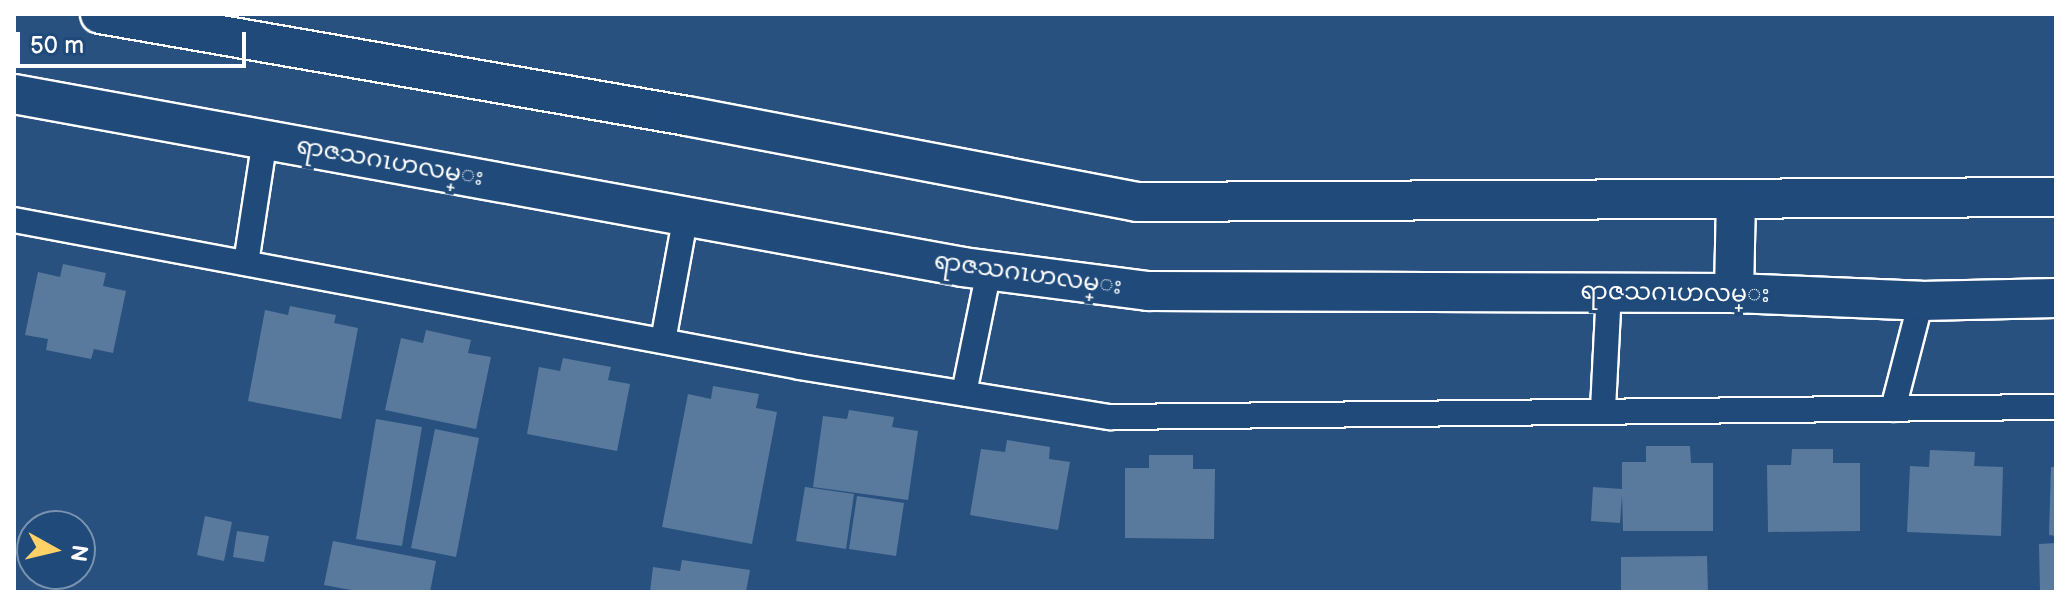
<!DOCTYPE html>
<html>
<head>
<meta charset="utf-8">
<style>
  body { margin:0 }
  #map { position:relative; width:2070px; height:606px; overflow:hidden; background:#28517f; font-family:"Balsamiq Sans","Noto Sans Myanmar",sans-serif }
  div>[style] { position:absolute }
  .building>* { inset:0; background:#5a7a9d }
  .roads { filter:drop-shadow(2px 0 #fff) drop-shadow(-2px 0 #fff) drop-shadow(0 2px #fff) drop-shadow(0 -2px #fff) }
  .minor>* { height:24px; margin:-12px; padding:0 12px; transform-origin:12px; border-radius:12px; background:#1f4a7a }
  .primary>* { height:38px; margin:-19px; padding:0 19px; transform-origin:19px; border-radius:19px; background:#1f4a7a }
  span { translate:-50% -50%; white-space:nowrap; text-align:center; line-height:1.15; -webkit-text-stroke:7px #1f4a7a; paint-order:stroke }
  .street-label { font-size:24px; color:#fff }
  .frame { position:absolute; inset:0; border:16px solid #fff; pointer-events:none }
  .north { position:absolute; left:16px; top:510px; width:80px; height:80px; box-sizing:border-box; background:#1f4a7a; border:2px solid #7992af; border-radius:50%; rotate:98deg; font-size:22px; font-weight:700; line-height:32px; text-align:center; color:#fff }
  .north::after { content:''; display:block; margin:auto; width:28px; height:36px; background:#ffd166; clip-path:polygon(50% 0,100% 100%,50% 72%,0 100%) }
  .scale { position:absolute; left:16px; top:32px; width:230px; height:36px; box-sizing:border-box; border:4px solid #fff; border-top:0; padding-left:10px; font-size:24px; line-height:28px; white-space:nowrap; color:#fff; -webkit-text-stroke:6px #1f4a7a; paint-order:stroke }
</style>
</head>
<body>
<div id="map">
  <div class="building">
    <i style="clip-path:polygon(63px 264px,106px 273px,103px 286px,126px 291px,113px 353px,94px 349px,91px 359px,46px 350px,48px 339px,25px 335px,38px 272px,60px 277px)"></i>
    <i style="clip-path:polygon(290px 306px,336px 315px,334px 323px,358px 328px,341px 419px,248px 401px,265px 310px,288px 315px)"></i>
    <i style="clip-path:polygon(426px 330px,471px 340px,468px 353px,491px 357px,476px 429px,385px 410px,401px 338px,423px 343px)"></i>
    <i style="clip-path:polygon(563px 358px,611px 367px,608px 380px,630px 384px,617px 451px,527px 434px,539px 367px,560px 371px)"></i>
    <i style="clip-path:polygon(713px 386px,759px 394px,756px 408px,777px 412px,752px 544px,662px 527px,688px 394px,711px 399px)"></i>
    <i style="clip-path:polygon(849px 410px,894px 417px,892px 427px,918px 431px,908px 500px,813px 487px,823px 416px,847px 419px)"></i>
    <i style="clip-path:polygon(376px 419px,422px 427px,402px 546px,356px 539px)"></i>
    <i style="clip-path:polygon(435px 429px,479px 438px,456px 557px,411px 548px)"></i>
    <i style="clip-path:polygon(1007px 440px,1050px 447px,1049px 459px,1070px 462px,1058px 530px,970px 515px,981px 449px,1005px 452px)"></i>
    <i style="clip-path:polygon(1646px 446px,1690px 446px,1691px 463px,1713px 463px,1713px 531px,1623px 531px,1622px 495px,1620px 523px,1591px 521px,1593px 487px,1622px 489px,1622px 462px,1646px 462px)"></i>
    <i style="clip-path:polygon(1792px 449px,1833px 449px,1833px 463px,1860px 463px,1860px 531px,1768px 532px,1767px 465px,1791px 465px)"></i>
    <i style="clip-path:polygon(1930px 450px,1975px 452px,1974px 466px,2003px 467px,2001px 536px,1907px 532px,1910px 466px,1929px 467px)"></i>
    <i style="clip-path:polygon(1149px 455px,1193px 455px,1193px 469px,1215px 469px,1214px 539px,1125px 538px,1125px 468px,1149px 468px)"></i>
    <i style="clip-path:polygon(2051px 467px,2056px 467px,2056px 536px,2049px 535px)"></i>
    <i style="clip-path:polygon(805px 487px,854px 494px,846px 549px,796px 541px)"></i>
    <i style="clip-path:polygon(857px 496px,904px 503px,896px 556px,849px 549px)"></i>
    <i style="clip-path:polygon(205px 516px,232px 522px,224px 561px,197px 555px)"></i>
    <i style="clip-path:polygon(237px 531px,269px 536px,264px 562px,233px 557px)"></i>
    <i style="clip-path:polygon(333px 541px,436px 561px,430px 592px,362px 592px,324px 585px)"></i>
    <i style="clip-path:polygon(2056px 543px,2056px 592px,2040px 592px,2039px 544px)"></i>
    <i style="clip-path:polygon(1707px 556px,1708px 592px,1621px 592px,1621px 557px)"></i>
    <i style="clip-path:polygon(682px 560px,750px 570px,746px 592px,650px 592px,653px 567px,680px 571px)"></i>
  </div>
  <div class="roads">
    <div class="minor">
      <i style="left:14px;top:220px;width:800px;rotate:10.59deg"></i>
      <i style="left:800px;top:367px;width:314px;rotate:9.2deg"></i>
      <i style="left:1110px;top:417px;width:946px;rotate:-0.61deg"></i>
      <i style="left:246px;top:263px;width:125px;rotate:-81.3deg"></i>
      <i style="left:663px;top:341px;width:128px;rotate:-79.7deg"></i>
      <i style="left:964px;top:393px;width:126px;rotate:-78.5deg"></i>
      <i style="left:1603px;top:409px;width:117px;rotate:-87.1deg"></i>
      <i style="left:1893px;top:409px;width:112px;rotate:-75.5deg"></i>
    </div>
    <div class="primary">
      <i style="left:100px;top:14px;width:596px;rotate:9.86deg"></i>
      <i style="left:687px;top:116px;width:458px;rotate:10.8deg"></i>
      <i style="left:1137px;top:202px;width:919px;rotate:-0.31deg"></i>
      <i style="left:14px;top:94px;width:965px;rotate:10.33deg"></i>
      <i style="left:963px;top:267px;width:187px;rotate:7.4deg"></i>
      <i style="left:1148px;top:291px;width:586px;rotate:0.2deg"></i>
      <i style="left:1734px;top:293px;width:187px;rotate:2.4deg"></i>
      <i style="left:1921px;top:301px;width:135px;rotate:-1.3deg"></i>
      <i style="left:1734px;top:293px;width:93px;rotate:-88.8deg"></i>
    </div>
  </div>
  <div class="street-label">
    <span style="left:390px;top:162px;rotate:10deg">ရာဇသဂၤဟလမ္း</span>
    <span style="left:1028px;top:274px;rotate:8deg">ရာဇသဂၤဟလမ္း</span>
    <span style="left:1675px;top:293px;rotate:1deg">ရာဇသဂၤဟလမ္း</span>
  </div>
  <div class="frame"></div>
  <div class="north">N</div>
  <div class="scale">50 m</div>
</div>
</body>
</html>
